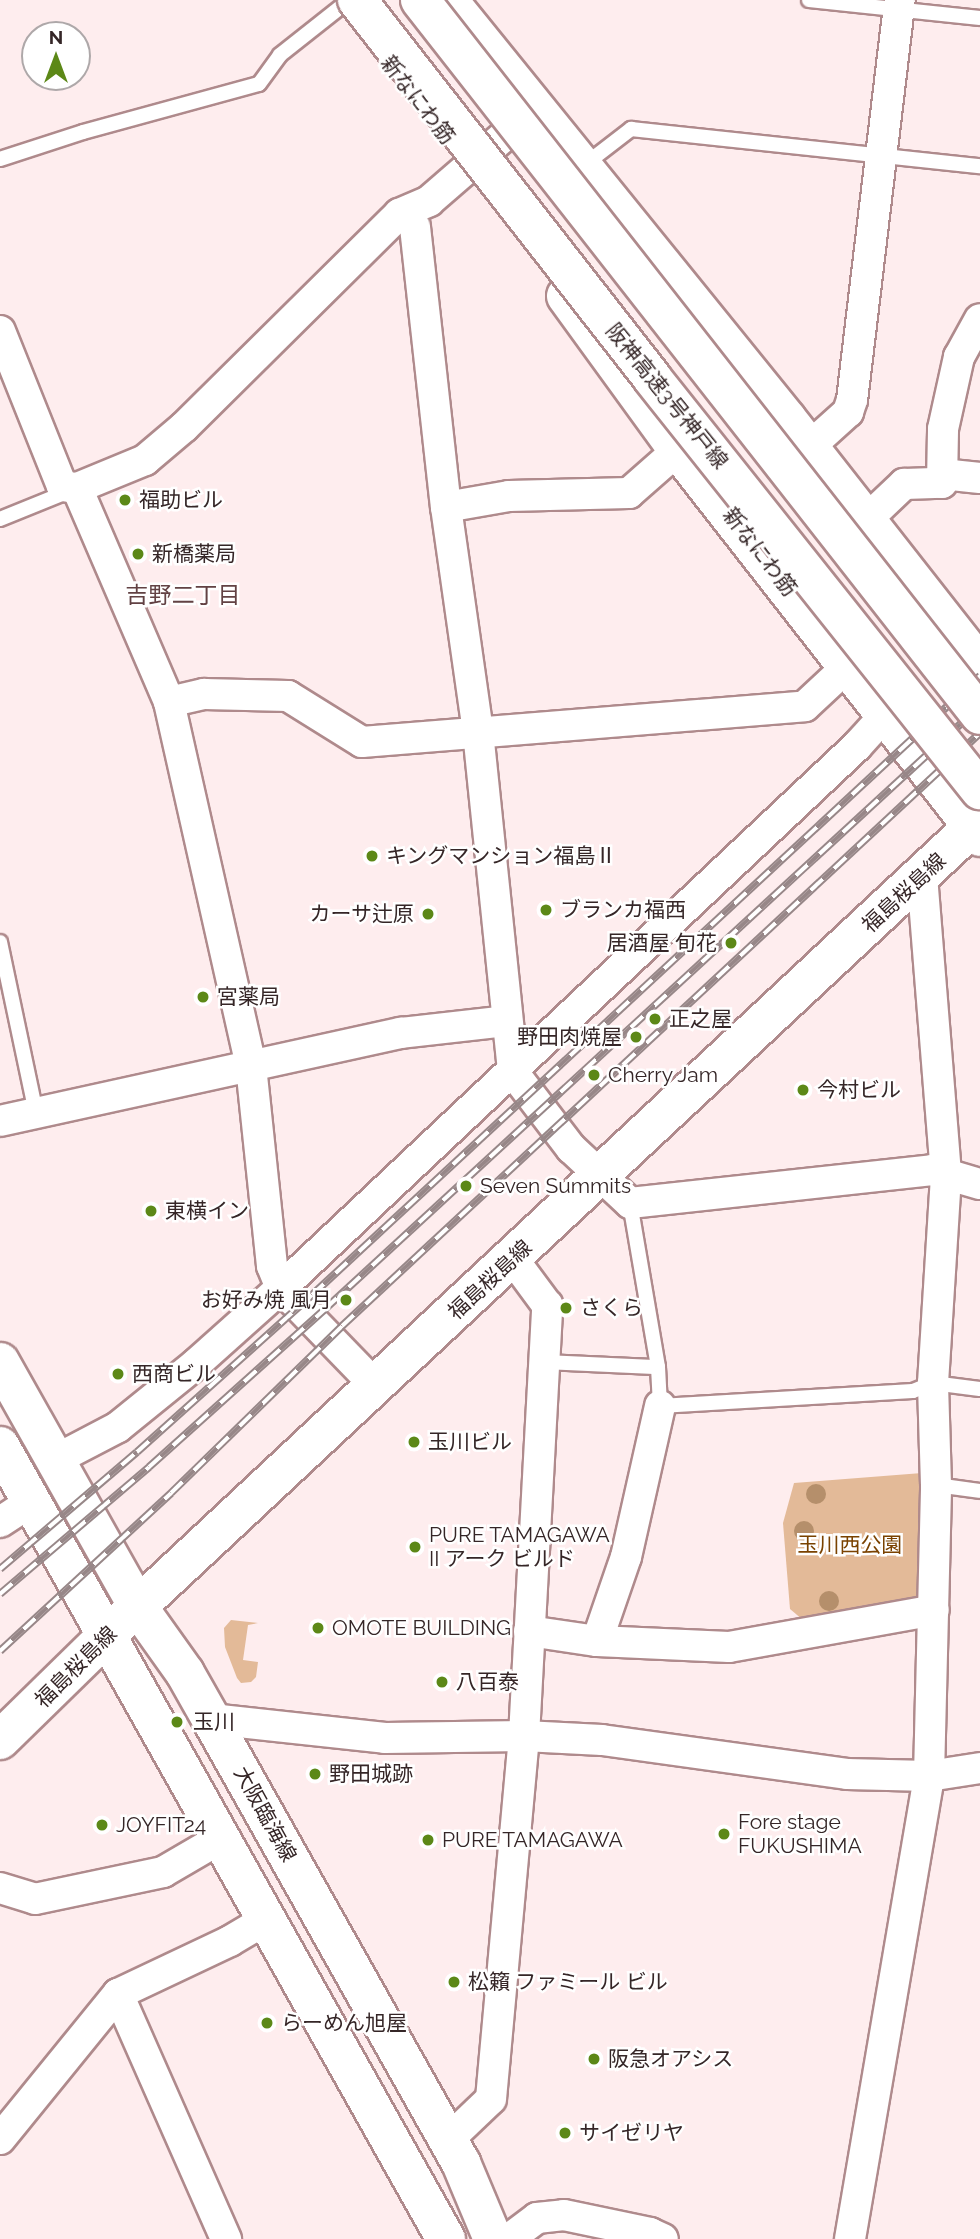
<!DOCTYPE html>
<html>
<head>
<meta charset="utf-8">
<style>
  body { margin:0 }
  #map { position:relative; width:980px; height:2239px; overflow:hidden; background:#feedee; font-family:Raleway,"Noto Sans JP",sans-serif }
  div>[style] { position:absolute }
  .green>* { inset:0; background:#e3ba98 }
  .roads { filter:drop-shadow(2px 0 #af8a8c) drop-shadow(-2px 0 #af8a8c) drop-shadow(0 2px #af8a8c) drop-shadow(0 -2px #af8a8c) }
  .lane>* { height:14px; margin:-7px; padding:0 7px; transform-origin:7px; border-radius:7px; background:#fff }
  .street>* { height:30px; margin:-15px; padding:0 15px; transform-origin:15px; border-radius:15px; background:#fff }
  .secondary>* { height:38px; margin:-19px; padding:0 19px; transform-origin:19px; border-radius:19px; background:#fff }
  .primary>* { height:38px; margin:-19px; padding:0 19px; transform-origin:19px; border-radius:19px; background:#fff }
  .rail>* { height:8px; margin-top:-4px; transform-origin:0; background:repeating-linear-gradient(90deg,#fff 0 16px,#978788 0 32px); box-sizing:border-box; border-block:2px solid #978788 }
  .bridges { filter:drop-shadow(2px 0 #af8a8c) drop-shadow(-2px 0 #af8a8c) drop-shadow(0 2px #af8a8c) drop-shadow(0 -2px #af8a8c) }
  .highway-bridge>* { height:38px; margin:-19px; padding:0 19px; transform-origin:19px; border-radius:19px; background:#fff }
  .trees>* { width:20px; height:20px; margin:-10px; border-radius:50%; background:#b58f6b }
  .dots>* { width:19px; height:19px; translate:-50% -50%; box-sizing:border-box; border:4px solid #fff; border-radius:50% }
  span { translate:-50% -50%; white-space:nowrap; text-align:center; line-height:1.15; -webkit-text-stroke:5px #fff; paint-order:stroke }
  .street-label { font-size:21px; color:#352627 }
  .poi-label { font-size:21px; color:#352627 }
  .left { translate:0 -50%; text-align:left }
  .right { translate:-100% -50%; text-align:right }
  .park-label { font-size:21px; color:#7a4200 }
  .neighbourhood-label { font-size:23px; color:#624244 }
  .north { position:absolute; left:21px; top:21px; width:70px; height:70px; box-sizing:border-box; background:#fff; border:2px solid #aea8a9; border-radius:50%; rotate:0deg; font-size:19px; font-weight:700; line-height:28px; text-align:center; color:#352627 }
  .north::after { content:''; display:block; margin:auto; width:24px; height:32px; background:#5c8817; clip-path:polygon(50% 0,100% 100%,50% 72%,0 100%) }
</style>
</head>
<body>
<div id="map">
  <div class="green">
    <i style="clip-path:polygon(922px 1473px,920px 1598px,803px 1620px,790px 1609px,783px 1523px,794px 1483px)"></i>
    <i style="clip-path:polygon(231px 1620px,258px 1623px,248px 1625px,243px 1660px,258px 1662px,256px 1677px,251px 1682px,241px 1683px,237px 1678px,225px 1647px,224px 1628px)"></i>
  </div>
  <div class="roads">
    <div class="lane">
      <i style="left:809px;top:0;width:172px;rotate:6deg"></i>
      <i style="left:0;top:159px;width:87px;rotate:-18deg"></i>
      <i style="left:83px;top:132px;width:182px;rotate:-15.3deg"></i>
      <i style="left:259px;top:84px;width:36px;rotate:-54deg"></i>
      <i style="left:280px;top:55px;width:80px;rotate:-38.4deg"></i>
      <i style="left:583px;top:166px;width:61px;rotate:-37.6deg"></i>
      <i style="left:631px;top:129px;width:351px;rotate:6.1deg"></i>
      <i style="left:0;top:519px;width:74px;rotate:-22.1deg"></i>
      <i style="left:0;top:942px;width:175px;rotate:78.1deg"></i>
      <i style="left:630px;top:1203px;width:166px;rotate:80.3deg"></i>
      <i style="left:658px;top:1367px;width:39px;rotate:87deg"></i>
      <i style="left:660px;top:1406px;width:253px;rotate:-3.4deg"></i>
      <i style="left:913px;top:1391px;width:22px;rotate:-22deg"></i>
      <i style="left:933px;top:1383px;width:47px;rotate:7.3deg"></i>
      <i style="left:546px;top:1362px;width:112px;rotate:2.6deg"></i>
      <i style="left:936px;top:1485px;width:44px;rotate:7.8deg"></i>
    </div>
    <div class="street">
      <i style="left:415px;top:227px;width:282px;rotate:83.7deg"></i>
      <i style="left:446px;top:507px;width:227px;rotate:81.9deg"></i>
      <i style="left:478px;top:732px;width:342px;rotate:84.1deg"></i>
      <i style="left:513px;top:1072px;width:96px;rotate:52.7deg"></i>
      <i style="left:571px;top:1148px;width:81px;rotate:43deg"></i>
      <i style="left:630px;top:1203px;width:304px;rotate:-6.2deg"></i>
      <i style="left:932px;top:1170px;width:50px;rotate:16.3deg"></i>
      <i style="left:0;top:331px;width:167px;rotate:68.2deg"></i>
      <i style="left:62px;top:486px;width:15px;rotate:8deg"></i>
      <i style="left:77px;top:488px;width:233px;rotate:66.7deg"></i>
      <i style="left:169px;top:702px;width:373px;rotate:77.3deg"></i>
      <i style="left:251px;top:1066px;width:201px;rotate:84deg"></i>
      <i style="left:272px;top:1266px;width:24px;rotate:68deg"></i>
      <i style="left:281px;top:1288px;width:136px;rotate:45.9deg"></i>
      <i style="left:808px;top:448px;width:54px;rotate:-42deg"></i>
      <i style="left:848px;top:412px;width:13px;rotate:-72deg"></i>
      <i style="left:852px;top:400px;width:403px;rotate:-83.2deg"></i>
      <i style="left:942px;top:474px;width:38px;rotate:6deg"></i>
      <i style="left:77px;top:488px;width:74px;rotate:-22.4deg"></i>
      <i style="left:145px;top:460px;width:51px;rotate:-40.2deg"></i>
      <i style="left:184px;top:427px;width:303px;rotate:-44.7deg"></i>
      <i style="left:399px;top:214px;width:33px;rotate:-23deg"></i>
      <i style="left:429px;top:201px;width:138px;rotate:-40.9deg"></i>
      <i style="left:446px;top:507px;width:64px;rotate:-9.9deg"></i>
      <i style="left:509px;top:496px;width:120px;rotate:-1.4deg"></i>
      <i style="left:629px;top:493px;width:65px;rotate:-41.3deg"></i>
      <i style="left:865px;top:521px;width:54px;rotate:-43.5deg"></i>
      <i style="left:904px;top:484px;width:38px;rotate:-2deg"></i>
      <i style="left:942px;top:483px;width:54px;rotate:-88.9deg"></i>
      <i style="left:943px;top:429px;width:74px;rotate:-77.5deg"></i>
      <i style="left:959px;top:357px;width:43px;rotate:-61.1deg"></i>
      <i style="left:169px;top:702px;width:36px;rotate:-13deg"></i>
      <i style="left:204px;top:694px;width:84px;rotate:1.4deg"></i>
      <i style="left:288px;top:696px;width:87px;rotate:31.9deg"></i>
      <i style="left:362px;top:742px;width:444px;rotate:-4.6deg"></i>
      <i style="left:805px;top:706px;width:59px;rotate:-42.9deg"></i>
      <i style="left:0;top:1121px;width:411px;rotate:-12.4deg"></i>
      <i style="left:401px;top:1033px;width:106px;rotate:-6.5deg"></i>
      <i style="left:55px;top:1460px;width:71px;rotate:-27.6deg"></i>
      <i style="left:118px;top:1427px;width:102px;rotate:-39deg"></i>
      <i style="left:197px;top:1363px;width:113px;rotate:-41.8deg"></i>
      <i style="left:281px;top:1288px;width:791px;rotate:-43.26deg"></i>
      <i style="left:857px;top:746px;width:43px;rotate:-47.8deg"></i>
      <i style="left:0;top:1522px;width:37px;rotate:-33deg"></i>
      <i style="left:529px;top:1631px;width:69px;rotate:8.4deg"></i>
      <i style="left:597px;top:1641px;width:132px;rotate:2.6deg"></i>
      <i style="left:729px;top:1647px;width:208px;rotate:-10.2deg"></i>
      <i style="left:597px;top:1641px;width:89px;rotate:-71deg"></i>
      <i style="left:626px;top:1557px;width:155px;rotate:-77.3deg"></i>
      <i style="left:211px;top:1719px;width:175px;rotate:6.2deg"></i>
      <i style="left:385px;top:1738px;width:139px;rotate:-0.8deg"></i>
      <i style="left:524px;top:1736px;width:78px;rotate:2.9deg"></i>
      <i style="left:602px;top:1740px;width:247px;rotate:7.9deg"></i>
      <i style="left:847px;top:1774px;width:82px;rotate:1.4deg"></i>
      <i style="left:929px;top:1776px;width:52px;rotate:-8.9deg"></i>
      <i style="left:0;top:1888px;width:37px;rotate:17deg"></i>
      <i style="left:35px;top:1899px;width:131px;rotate:-11.9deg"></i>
      <i style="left:163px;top:1872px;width:69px;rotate:-30.3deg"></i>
      <i style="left:118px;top:1994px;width:268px;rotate:66.2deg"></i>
      <i style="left:0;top:2139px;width:187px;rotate:-50.9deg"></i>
      <i style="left:118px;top:1994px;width:124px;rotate:-25.3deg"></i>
      <i style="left:230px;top:1941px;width:43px;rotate:-30.7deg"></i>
      <i style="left:448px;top:2140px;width:59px;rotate:-43.6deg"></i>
      <i style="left:491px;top:2099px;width:364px;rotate:-84.8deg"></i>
      <i style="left:524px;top:1736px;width:432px;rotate:-86.9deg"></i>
      <i style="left:547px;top:1305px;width:57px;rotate:-126.5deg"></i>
      <i style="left:509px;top:2239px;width:35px;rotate:-37deg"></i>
      <i style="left:537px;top:2218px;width:27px;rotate:-6deg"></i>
      <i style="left:564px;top:2215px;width:88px;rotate:11.8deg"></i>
      <i style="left:650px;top:2233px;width:14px;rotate:25deg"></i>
      <i style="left:850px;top:2239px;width:470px;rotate:-80.3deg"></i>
      <i style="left:929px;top:1776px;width:291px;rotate:-88.6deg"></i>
      <i style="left:936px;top:1485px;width:102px;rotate:-91.7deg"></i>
      <i style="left:933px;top:1383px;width:209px;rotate:-86.4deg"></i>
      <i style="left:946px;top:1174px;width:299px;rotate:-94.6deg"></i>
    </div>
    <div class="secondary">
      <i style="left:0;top:1740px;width:147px;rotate:-44.4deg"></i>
      <i style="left:105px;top:1637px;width:1197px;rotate:-43.04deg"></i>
    </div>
    <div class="primary">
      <i style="left:448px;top:0;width:539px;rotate:51.02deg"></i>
      <i style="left:787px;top:419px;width:313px;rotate:51.9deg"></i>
      <i style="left:566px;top:296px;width:190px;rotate:54deg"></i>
      <i style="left:678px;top:450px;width:491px;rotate:52deg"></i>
      <i style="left:0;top:1362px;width:281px;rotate:60.6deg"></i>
      <i style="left:138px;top:1607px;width:81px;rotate:54.5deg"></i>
      <i style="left:185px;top:1673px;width:53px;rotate:60.5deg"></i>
      <i style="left:211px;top:1719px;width:510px;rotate:60.62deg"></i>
      <i style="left:461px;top:2163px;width:82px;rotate:67.2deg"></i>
      <i style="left:0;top:1446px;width:910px;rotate:60.65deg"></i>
    </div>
  </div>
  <div class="rail">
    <i style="left:0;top:1569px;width:180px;rotate:-40.5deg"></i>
    <i style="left:137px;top:1452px;width:235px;rotate:-41.9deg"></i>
    <i style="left:312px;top:1295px;width:911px;rotate:-42.82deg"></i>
    <i style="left:0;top:1594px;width:196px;rotate:-40.4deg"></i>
    <i style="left:149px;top:1467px;width:237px;rotate:-41.9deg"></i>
    <i style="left:325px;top:1309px;width:890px;rotate:-42.63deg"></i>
    <i style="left:0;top:1651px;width:233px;rotate:-42.7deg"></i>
    <i style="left:171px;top:1493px;width:239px;rotate:-44.3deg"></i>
    <i style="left:342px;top:1326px;width:871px;rotate:-42.91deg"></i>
  </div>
  <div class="bridges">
    <div class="highway-bridge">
      <i style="left:357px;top:0;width:479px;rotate:52deg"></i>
      <i style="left:652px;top:378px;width:527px;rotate:51.48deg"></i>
      <i style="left:420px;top:0;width:908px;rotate:51.93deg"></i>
    </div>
  </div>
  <div class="trees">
    <i style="left:816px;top:1494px"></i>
    <i style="left:804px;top:1531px"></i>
    <i style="left:829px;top:1601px"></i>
  </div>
  <div class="dots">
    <i style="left:125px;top:500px;background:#5c8817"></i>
    <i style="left:138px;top:554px;background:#5c8817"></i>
    <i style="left:372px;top:856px;background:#5c8817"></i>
    <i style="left:546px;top:910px;background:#5c8817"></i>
    <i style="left:428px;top:914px;background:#5c8817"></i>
    <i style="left:731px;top:943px;background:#5c8817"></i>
    <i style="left:203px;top:997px;background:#5c8817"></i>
    <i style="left:655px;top:1019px;background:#5c8817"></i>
    <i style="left:636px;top:1037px;background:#5c8817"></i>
    <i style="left:594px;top:1075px;background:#5c8817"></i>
    <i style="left:803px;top:1090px;background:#5c8817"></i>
    <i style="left:466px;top:1186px;background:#5c8817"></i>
    <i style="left:151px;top:1211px;background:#5c8817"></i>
    <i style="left:346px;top:1300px;background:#5c8817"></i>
    <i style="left:566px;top:1308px;background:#5c8817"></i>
    <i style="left:118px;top:1374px;background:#5c8817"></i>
    <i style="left:414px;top:1442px;background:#5c8817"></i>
    <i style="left:415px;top:1547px;background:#5c8817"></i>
    <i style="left:318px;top:1628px;background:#5c8817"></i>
    <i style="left:442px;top:1682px;background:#5c8817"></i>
    <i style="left:177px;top:1722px;background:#5c8817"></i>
    <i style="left:315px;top:1774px;background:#5c8817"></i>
    <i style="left:102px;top:1825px;background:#5c8817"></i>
    <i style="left:724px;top:1834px;background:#5c8817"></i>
    <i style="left:428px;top:1840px;background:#5c8817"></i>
    <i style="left:454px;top:1982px;background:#5c8817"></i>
    <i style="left:267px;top:2023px;background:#5c8817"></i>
    <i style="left:594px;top:2059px;background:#5c8817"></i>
    <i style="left:565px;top:2133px;background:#5c8817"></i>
  </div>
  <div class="street-label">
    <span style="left:418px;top:100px;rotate:52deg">新なにわ筋</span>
    <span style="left:667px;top:396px;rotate:51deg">阪神高速3号神戸線</span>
    <span style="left:760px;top:552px;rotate:52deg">新なにわ筋</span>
    <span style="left:904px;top:893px;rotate:-43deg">福島桜島線</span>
    <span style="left:490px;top:1280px;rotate:-43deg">福島桜島線</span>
    <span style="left:76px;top:1667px;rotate:-45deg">福島桜島線</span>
    <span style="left:265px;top:1814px;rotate:61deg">大阪臨海線</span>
  </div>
  <div class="poi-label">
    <span class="left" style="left:139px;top:500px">福助ビル</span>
    <span class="left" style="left:152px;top:554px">新橋薬局</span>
    <span class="left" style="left:386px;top:856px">キングマンション福島Ⅱ</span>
    <span class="left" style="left:560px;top:910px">ブランカ福西</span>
    <span class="right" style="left:414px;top:914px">カーサ辻原</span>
    <span class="right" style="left:717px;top:943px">居酒屋 旬花</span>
    <span class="left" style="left:217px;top:997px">宮薬局</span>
    <span class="left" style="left:669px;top:1019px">正之屋</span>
    <span class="right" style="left:622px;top:1037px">野田肉焼屋</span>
    <span class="left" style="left:608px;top:1075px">Cherry Jam</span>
    <span class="left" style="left:817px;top:1090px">今村ビル</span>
    <span class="left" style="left:480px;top:1186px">Seven Summits</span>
    <span class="left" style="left:165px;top:1211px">東横イン</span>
    <span class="right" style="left:332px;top:1300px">お好み焼 風月</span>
    <span class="left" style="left:580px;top:1308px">さくら</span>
    <span class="left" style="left:132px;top:1374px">西商ビル</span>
    <span class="left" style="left:428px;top:1442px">玉川ビル</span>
    <span class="left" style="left:429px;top:1547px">PURE TAMAGAWA<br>II アーク ビルド</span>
    <span class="left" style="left:332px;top:1628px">OMOTE BUILDING</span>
    <span class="left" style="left:456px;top:1682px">八百泰</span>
    <span class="left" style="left:193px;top:1722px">玉川</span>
    <span class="left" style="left:329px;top:1774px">野田城跡</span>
    <span class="left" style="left:738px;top:1834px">Fore stage<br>FUKUSHIMA</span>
    <span class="left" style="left:116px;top:1825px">JOYFIT24</span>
    <span class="left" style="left:442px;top:1840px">PURE TAMAGAWA</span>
    <span class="left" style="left:468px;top:1982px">松籟 ファミール ビル</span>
    <span class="left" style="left:281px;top:2023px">らーめん旭屋</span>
    <span class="left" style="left:608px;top:2059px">阪急オアシス</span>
    <span class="left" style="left:579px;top:2133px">サイゼリヤ</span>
  </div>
  <div class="park-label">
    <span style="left:850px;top:1545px">玉川西公園</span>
  </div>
  <div class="neighbourhood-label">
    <span style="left:183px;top:595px">吉野二丁目</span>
  </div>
  <div class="north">N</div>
</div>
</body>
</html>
